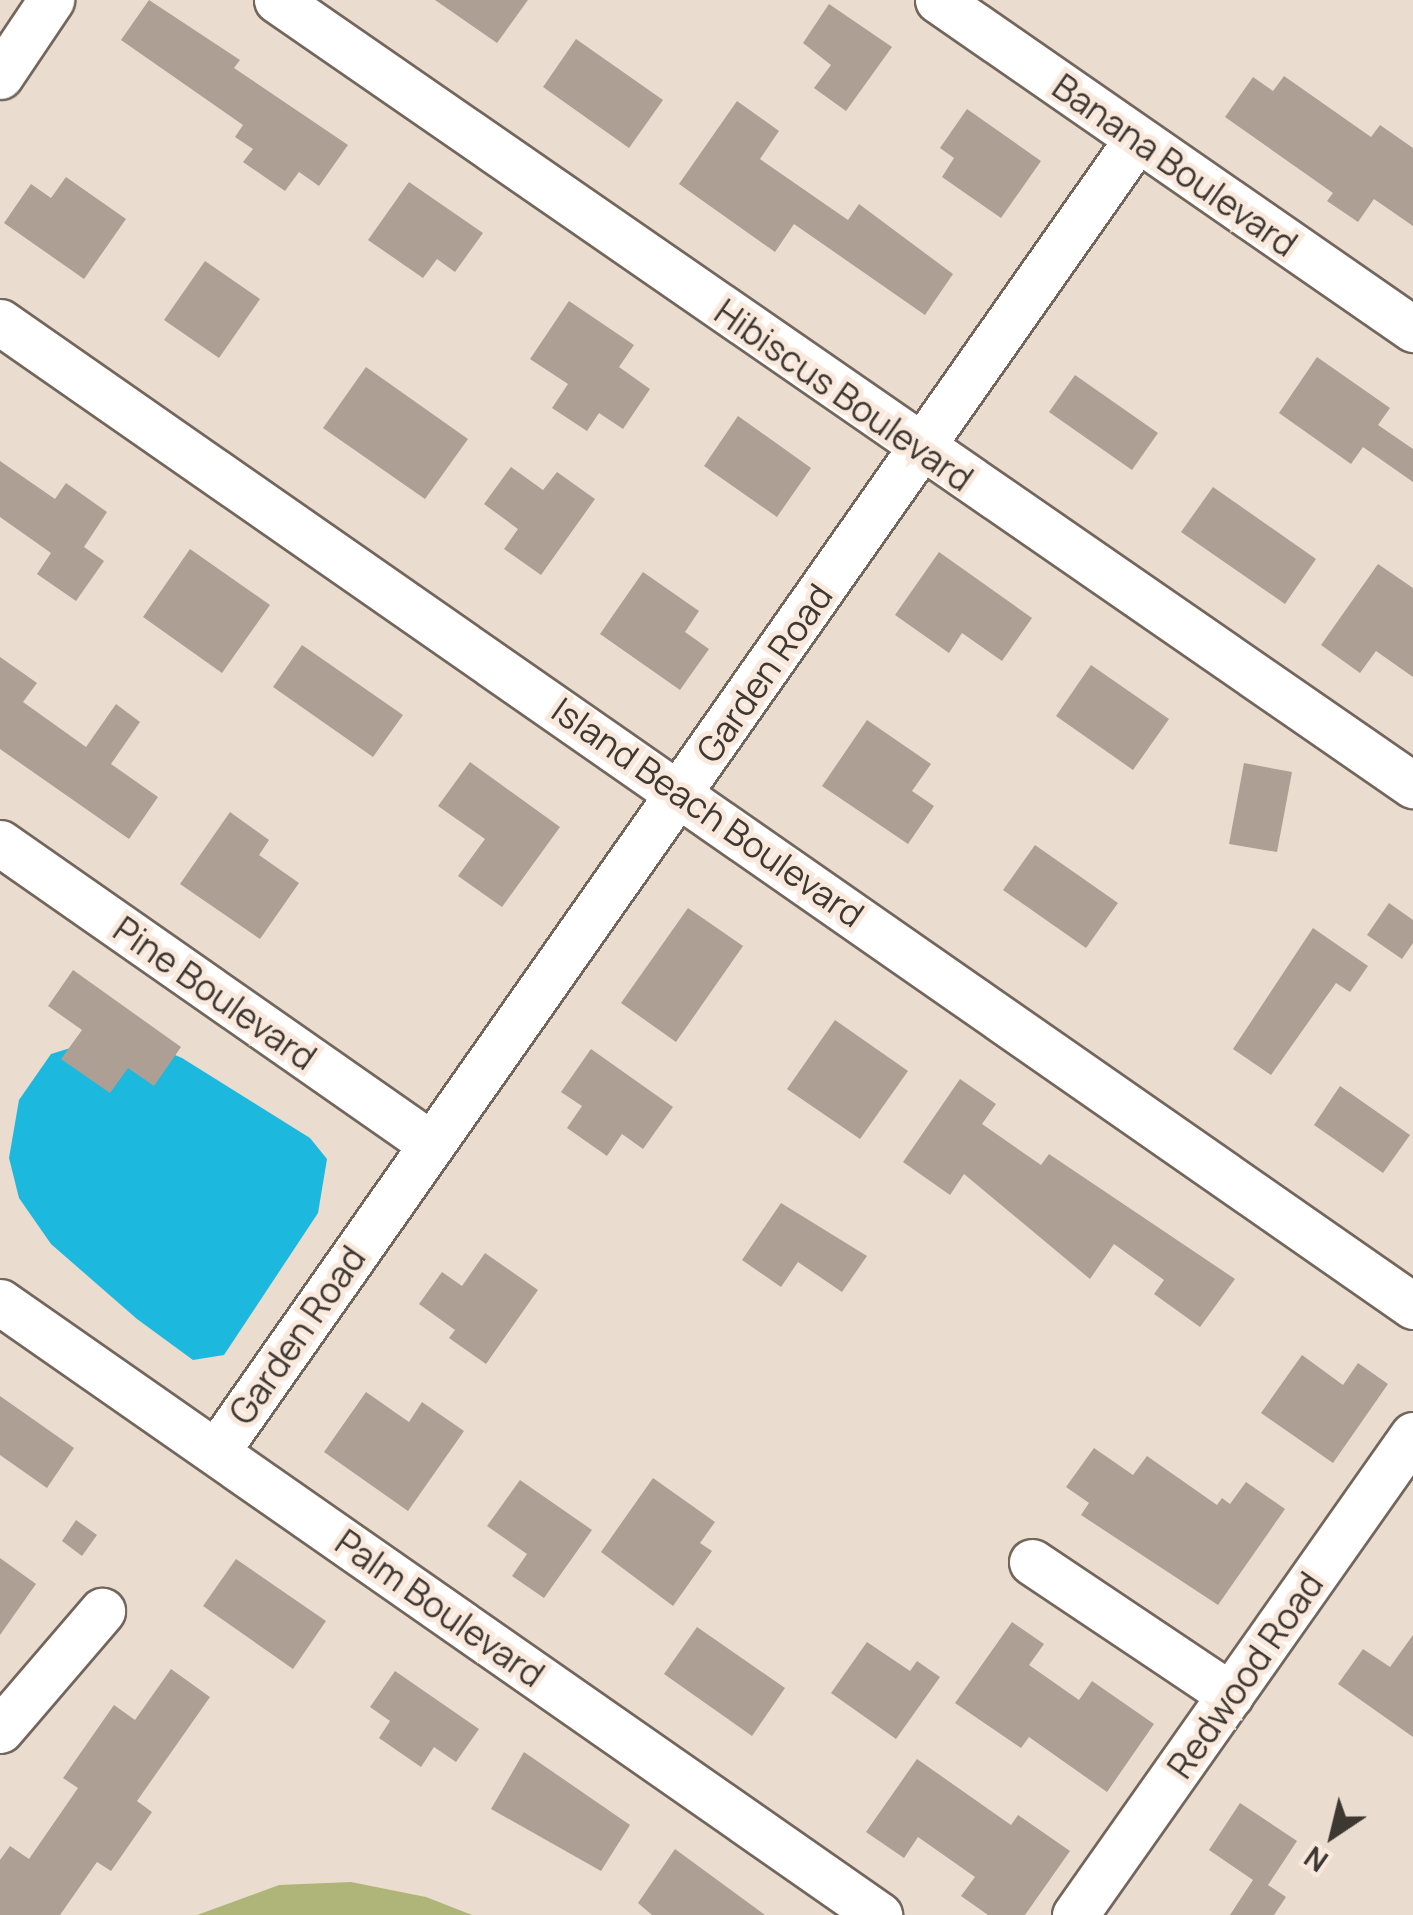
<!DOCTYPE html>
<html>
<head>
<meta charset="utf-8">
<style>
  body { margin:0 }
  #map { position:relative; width:1413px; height:1915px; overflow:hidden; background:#ebdcd0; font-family:Manrope,sans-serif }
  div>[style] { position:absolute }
  .green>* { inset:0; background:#afb578 }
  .water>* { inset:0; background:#1cb8dd }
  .building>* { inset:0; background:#ae9f94 }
  .roads { filter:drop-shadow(2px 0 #73665b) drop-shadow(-2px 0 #73665b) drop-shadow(0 2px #73665b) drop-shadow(0 -2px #73665b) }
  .minor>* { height:45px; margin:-22.5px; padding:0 22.5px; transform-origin:22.5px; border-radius:22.5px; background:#fff }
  span { translate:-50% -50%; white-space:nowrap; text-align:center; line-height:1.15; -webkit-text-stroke:10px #f9e9dd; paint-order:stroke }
  .street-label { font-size:35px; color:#3e3833 }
  .north { position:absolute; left:1283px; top:1785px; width:100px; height:100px; -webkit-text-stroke:8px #f9e9dd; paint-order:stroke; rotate:215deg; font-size:28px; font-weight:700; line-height:40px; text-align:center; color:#3e3833 }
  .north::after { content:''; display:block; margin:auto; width:35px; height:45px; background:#3e3833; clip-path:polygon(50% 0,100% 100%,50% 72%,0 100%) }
</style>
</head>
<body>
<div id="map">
  <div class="green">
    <i style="clip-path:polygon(351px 1882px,426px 1897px,472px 1915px,197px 1915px,279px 1885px)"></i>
  </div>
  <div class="water">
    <i style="clip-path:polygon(122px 1032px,182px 1058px,310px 1138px,327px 1159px,318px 1213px,224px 1355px,193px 1360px,137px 1319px,51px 1244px,19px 1198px,9px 1158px,19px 1100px,51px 1054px)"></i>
  </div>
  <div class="building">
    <i style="clip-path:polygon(149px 0,240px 60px,234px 68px,348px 145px,319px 186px,299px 172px,285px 191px,243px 162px,253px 149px,235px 137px,243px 125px,121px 40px)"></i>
    <i style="clip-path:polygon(435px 0,528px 0,497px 43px)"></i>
    <i style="clip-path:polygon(829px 4px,892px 47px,846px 111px,814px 88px,831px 65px,803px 43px)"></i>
    <i style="clip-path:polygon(576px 39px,663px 100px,629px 148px,543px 87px)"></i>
    <i style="clip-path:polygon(1284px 76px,1371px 137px,1380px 125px,1413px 148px,1413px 226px,1374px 199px,1358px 222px,1327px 201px,1333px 193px,1225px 117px,1253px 77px,1273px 91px)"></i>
    <i style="clip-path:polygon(737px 101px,779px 131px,760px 159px,848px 220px,859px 204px,953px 274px,925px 315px,794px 224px,775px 252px,679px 184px)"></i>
    <i style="clip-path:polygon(967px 109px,1041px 161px,1001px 218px,942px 177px,954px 158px,940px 148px)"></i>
    <i style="clip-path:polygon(66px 177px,126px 219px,84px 279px,4px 223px,31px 184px,51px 198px)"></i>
    <i style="clip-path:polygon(409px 182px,483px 233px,455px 272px,437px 259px,423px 278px,368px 240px)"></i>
    <i style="clip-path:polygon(205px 261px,260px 299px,219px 358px,164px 320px)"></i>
    <i style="clip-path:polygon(569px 301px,634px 345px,619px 367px,650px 389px,623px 429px,599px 413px,587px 431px,552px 408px,568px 384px,530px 359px)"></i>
    <i style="clip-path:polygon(1317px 357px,1390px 408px,1378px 425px,1413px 449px,1413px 482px,1363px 447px,1351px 464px,1279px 413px)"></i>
    <i style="clip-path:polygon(366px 367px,468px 439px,425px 499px,323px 428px)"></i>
    <i style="clip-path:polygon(1075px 375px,1158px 433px,1132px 470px,1049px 412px)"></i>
    <i style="clip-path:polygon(738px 416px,811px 468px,777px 517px,704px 466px)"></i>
    <i style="clip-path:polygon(0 461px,55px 499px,66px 483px,107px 512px,84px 547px,104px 561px,76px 601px,37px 574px,51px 553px,0 517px)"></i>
    <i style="clip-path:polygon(511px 467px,543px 490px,557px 472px,595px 499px,541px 575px,504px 549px,518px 529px,484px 504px)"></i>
    <i style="clip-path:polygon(1213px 487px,1316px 559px,1285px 604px,1181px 532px)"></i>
    <i style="clip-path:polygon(190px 549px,270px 605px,222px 673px,143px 617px)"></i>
    <i style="clip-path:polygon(939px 552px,1032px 618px,1002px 661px,962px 633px,949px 653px,895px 615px)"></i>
    <i style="clip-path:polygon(1378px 564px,1413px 588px,1413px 677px,1376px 651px,1360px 673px,1321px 645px)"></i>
    <i style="clip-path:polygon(643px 572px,699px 611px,685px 632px,709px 649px,680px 690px,600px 634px)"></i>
    <i style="clip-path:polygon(302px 645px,403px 715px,373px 757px,273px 687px)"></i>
    <i style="clip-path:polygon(0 657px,37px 683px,23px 702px,86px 747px,116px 704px,140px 722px,111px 764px,158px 797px,129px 839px,0 749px)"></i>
    <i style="clip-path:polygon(1091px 665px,1169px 719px,1133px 770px,1056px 716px)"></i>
    <i style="clip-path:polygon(867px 720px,931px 764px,912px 791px,934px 806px,908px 844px,822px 786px)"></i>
    <i style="clip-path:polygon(470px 762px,560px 827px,502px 907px,458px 876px,485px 839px,438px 806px)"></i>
    <i style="clip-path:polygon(1244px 763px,1292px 772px,1277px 852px,1229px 844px)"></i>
    <i style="clip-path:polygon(230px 812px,269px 840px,259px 855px,299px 883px,260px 939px,180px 884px)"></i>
    <i style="clip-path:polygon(1035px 845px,1118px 903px,1086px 948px,1003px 890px)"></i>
    <i style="clip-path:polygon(1389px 903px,1413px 920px,1413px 943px,1402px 959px,1367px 935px)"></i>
    <i style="clip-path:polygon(688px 908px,743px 946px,676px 1042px,621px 1003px)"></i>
    <i style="clip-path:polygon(1313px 928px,1368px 966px,1350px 992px,1336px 983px,1271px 1075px,1233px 1049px)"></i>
    <i style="clip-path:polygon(73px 970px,181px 1047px,154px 1086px,128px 1068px,110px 1093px,61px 1059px,82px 1030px,48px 1006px)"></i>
    <i style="clip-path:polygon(835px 1020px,908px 1071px,860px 1139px,787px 1089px)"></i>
    <i style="clip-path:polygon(591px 1049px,673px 1107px,643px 1149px,622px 1134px,607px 1156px,567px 1128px,582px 1106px,561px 1092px)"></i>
    <i style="clip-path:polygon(960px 1079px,996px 1104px,982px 1124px,1041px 1165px,1049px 1154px,1235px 1279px,1200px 1327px,1154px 1294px,1164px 1280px,1114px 1244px,1090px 1279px,964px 1174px,950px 1195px,903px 1162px)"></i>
    <i style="clip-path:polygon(1340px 1086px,1410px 1135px,1383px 1173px,1314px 1125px)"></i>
    <i style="clip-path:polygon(781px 1203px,867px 1256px,842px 1292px,798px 1262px,781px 1287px,742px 1260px)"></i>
    <i style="clip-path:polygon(485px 1253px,538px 1290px,486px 1364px,449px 1338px,455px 1330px,419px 1304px,442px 1272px,462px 1286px)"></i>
    <i style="clip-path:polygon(1302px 1355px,1343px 1385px,1358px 1363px,1388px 1384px,1333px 1463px,1261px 1413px)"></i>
    <i style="clip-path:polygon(366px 1392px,409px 1422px,422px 1402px,464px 1431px,408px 1511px,324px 1452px)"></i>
    <i style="clip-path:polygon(0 1396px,74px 1448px,47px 1488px,0 1455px)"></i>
    <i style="clip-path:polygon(1094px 1448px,1133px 1475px,1147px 1456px,1217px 1505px,1222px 1498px,1230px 1504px,1246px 1482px,1285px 1509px,1218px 1605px,1081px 1515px,1089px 1503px,1066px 1487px)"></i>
    <i style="clip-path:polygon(653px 1478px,715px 1522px,700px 1543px,712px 1551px,673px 1606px,601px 1552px)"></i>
    <i style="clip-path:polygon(520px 1480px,592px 1530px,544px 1598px,512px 1576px,527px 1554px,487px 1526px)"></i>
    <i style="clip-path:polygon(76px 1520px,97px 1535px,82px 1556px,62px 1541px)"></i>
    <i style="clip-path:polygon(0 1558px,36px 1584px,0 1635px)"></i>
    <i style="clip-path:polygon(236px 1559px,326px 1621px,293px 1669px,203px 1606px)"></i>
    <i style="clip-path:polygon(1012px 1622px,1044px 1644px,1029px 1665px,1079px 1700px,1092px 1681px,1154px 1724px,1107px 1792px,1029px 1737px,1021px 1748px,955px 1703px)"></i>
    <i style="clip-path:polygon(697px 1627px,785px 1688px,752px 1736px,664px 1674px)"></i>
    <i style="clip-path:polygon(1413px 1635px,1413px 1737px,1338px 1684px,1363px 1649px,1390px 1667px)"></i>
    <i style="clip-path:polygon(867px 1642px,910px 1671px,917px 1661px,940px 1677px,896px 1739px,831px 1693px)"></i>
    <i style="clip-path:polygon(171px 1669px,210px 1697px,137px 1801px,152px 1812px,111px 1871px,97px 1862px,60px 1915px,0 1915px,0 1860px,10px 1846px,29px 1859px,78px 1788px,63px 1778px,114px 1705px,135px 1720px)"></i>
    <i style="clip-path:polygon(395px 1671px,479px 1729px,456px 1762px,434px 1747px,421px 1767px,379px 1738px,390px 1721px,370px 1707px)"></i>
    <i style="clip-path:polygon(524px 1752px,630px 1825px,601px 1871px,491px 1809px)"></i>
    <i style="clip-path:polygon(917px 1759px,1011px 1825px,1018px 1815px,1070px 1851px,1025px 1915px,988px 1915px,961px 1896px,975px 1877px,918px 1837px,904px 1858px,866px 1832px)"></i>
    <i style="clip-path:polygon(1240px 1803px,1297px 1841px,1268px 1885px,1286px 1897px,1274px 1915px,1230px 1915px,1253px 1880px,1209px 1850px)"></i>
    <i style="clip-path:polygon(675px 1849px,765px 1915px,652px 1915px,638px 1903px)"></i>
  </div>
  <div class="roads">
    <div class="minor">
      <i style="left:277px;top:0;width:1381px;rotate:34.65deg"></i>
      <i style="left:938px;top:0;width:578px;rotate:34.71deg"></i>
      <i style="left:0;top:76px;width:92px;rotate:-56.1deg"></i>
      <i style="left:0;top:322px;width:1722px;rotate:34.85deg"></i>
      <i style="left:0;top:843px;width:526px;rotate:34.93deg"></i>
      <i style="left:0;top:1302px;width:1072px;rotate:34.89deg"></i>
      <i style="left:216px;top:1452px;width:1604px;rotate:-54.95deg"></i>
      <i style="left:1032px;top:1562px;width:239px;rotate:33.8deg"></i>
      <i style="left:0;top:1730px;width:157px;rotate:-49.4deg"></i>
      <i style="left:1075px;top:1915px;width:587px;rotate:-54.85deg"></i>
    </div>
  </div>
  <div class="street-label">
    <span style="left:1175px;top:165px;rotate:35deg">Banana Boulevard</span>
    <span style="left:844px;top:395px;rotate:35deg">Hibiscus Boulevard</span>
    <span style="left:764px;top:673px;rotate:-55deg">Garden Road</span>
    <span style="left:708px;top:812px;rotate:35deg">Island Beach Boulevard</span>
    <span style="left:215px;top:993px;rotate:35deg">Pine Boulevard</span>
    <span style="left:297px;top:1335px;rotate:-55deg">Garden Road</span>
    <span style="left:440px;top:1608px;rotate:35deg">Palm Boulevard</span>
    <span style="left:1245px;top:1675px;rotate:-55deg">Redwood Road</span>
  </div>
  <div class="north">N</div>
</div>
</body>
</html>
